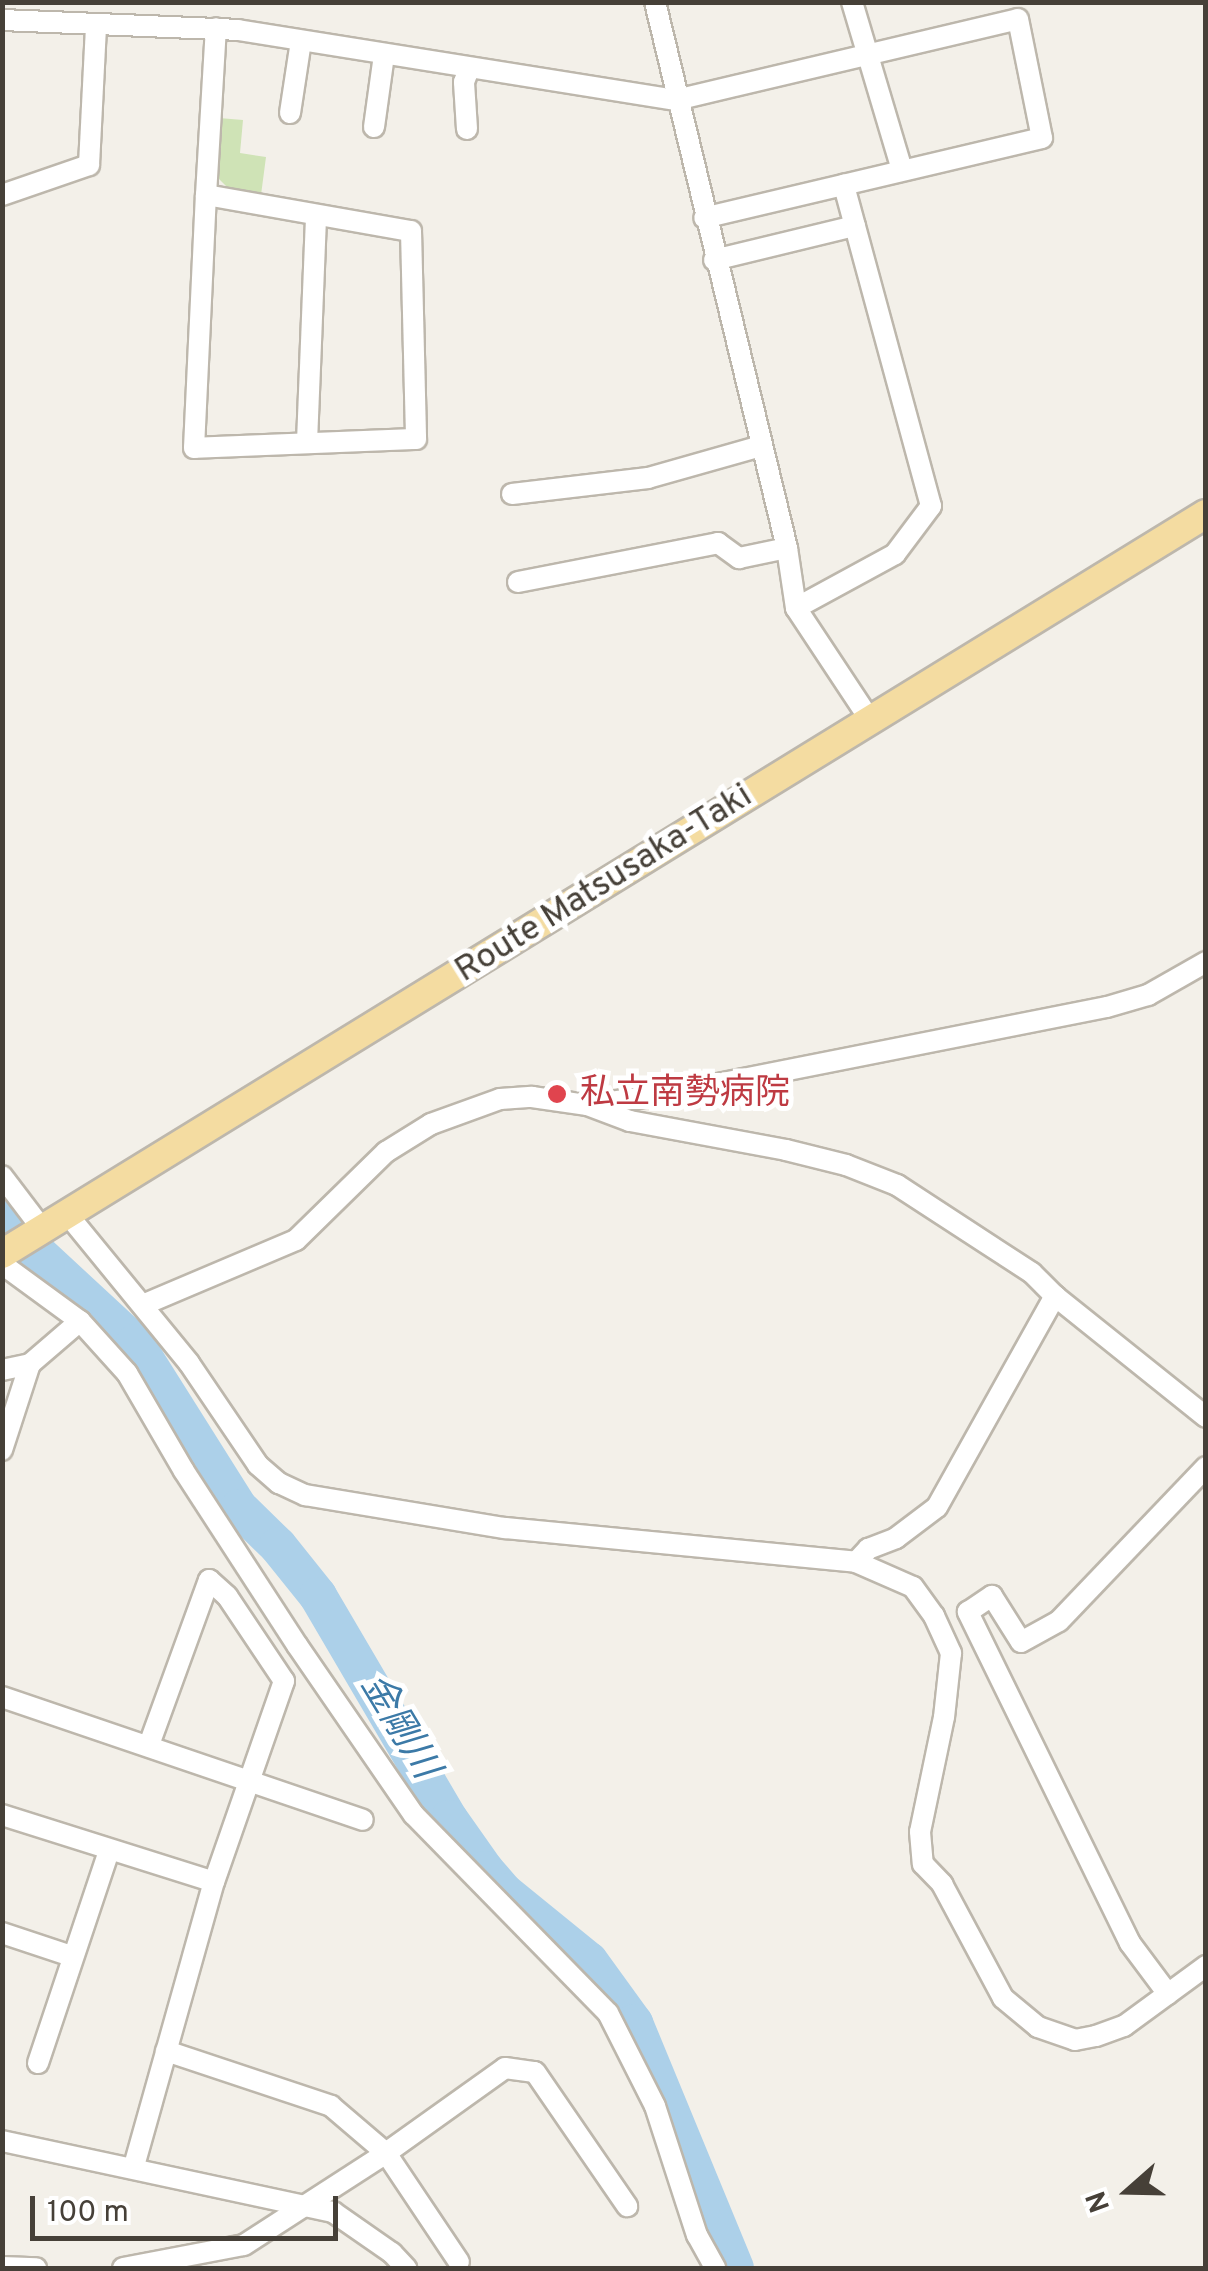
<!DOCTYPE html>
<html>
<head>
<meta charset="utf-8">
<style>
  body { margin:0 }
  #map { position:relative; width:1208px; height:2271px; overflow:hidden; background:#f3f0e9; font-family:Overpass,"Noto Sans JP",sans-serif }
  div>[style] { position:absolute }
  .green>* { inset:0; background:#cfe3b6 }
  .river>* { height:38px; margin:-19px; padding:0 19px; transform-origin:19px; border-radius:19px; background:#acd0e9 }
  .roads { filter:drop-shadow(2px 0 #bdb7ac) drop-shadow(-2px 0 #bdb7ac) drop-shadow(0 2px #bdb7ac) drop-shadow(0 -2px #bdb7ac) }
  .minor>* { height:20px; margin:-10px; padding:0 10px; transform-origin:10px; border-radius:10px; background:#fff }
  .major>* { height:28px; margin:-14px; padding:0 14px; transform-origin:14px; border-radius:14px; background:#f4dca1 }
  .dots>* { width:28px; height:28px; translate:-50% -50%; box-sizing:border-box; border:5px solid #fff; border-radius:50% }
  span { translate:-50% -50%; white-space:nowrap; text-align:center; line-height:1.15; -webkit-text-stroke:10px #fff; paint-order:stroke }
  .street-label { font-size:35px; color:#464038 }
  .health-label { font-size:35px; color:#be3a42 }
  .left { translate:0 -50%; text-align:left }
  .water-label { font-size:38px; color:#3c7aa7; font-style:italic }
  .frame { position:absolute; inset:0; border:5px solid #464038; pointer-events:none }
  .north { position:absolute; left:1078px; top:2141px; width:100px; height:100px; -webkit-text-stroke:8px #fff; paint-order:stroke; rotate:250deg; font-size:28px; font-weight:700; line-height:40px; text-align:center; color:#464038 }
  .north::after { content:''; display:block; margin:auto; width:35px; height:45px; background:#464038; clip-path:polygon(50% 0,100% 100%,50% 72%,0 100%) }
  .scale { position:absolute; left:30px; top:2196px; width:308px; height:45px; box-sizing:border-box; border:5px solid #464038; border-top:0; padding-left:12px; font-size:30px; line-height:35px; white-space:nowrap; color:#464038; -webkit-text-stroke:8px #fff; paint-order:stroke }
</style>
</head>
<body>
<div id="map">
  <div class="green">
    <i style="clip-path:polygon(219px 118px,243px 120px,240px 153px,266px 157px,261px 195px,232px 192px,215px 175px)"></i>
  </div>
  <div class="river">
    <i style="left:2px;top:1220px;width:181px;rotate:42.8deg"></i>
    <i style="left:135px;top:1343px;width:195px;rotate:57.8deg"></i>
    <i style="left:239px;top:1508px;width:54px;rotate:44.3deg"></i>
    <i style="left:278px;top:1546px;width:64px;rotate:51.3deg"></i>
    <i style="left:318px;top:1596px;width:259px;rotate:59.6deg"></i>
    <i style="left:449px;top:1819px;width:62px;rotate:54.8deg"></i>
    <i style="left:485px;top:1870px;width:29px;rotate:49deg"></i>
    <i style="left:504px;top:1892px;width:109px;rotate:39.1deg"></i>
    <i style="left:589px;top:1961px;width:77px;rotate:54deg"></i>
    <i style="left:634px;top:2023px;width:265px;rotate:67.6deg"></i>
  </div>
  <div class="roads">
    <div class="minor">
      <i style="left:655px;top:2px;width:562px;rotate:76.41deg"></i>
      <i style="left:787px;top:548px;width:61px;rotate:81.5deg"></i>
      <i style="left:796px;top:608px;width:134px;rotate:56.5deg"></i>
      <i style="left:852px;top:2px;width:175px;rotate:73.4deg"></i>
      <i style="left:2px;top:20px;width:236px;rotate:2.4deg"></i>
      <i style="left:238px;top:30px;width:444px;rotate:9.1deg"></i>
      <i style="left:676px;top:100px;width:351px;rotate:-13.3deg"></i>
      <i style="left:1018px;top:19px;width:121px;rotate:78.6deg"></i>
      <i style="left:1042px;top:138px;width:347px;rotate:166.7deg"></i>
      <i style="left:290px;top:113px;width:73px;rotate:-81.3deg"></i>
      <i style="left:374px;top:127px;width:73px;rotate:-82.1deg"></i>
      <i style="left:467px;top:129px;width:47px;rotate:-93.7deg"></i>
      <i style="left:464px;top:82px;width:14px;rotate:-69deg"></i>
      <i style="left:2px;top:195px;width:92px;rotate:-19deg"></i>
      <i style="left:89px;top:165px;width:140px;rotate:-87.1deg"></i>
      <i style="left:206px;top:195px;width:208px;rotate:10deg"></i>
      <i style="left:411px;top:231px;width:208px;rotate:88.6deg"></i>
      <i style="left:416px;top:439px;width:222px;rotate:177.7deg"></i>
      <i style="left:194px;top:448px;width:253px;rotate:-87.3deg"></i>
      <i style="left:206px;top:195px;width:167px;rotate:-86.6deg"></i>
      <i style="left:714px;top:260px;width:145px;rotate:-13.6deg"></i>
      <i style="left:307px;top:442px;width:226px;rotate:-87.7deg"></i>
      <i style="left:512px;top:494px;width:137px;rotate:-6.7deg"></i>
      <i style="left:648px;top:478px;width:117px;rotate:-15.8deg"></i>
      <i style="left:518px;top:582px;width:204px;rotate:-11deg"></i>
      <i style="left:718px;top:543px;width:26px;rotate:36deg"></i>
      <i style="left:739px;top:558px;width:49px;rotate:-11.8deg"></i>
      <i style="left:796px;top:608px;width:113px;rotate:-28.6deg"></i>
      <i style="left:895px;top:554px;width:60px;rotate:-53.1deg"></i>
      <i style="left:931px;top:506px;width:333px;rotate:-105.2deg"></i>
      <i style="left:589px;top:1105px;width:84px;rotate:-8.2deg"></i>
      <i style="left:672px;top:1093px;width:443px;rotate:-11.2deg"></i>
      <i style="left:1107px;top:1007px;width:43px;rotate:-16.3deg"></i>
      <i style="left:1148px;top:995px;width:67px;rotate:-29.6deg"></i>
      <i style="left:2px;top:1176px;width:68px;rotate:52.8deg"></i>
      <i style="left:68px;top:1215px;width:191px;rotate:50.7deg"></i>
      <i style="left:189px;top:1363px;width:123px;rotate:55.9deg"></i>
      <i style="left:258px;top:1465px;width:28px;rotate:41deg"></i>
      <i style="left:279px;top:1483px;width:29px;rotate:25deg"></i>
      <i style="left:305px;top:1495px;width:203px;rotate:9.4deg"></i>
      <i style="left:505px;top:1528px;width:353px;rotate:5.5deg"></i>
      <i style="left:856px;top:1562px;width:62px;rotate:23.7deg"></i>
      <i style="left:913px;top:1587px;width:36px;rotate:54deg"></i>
      <i style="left:934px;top:1616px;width:41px;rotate:65.3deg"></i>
      <i style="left:951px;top:1653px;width:64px;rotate:96.2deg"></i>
      <i style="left:944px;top:1717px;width:117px;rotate:101.8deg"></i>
      <i style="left:920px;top:1832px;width:32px;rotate:85deg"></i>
      <i style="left:923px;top:1864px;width:28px;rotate:46deg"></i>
      <i style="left:942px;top:1884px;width:129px;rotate:61.8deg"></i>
      <i style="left:1003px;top:1998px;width:45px;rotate:39.6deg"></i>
      <i style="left:1038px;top:2027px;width:39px;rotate:19deg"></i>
      <i style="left:1075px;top:2040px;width:21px;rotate:-11deg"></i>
      <i style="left:1096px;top:2036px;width:30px;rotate:-20deg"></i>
      <i style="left:1124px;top:2026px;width:102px;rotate:-36.2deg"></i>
      <i style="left:2px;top:1264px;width:97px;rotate:36.2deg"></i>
      <i style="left:80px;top:1321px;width:70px;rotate:47.9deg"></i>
      <i style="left:127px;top:1373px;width:113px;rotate:59.8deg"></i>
      <i style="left:184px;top:1471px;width:207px;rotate:57deg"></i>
      <i style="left:297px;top:1645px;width:206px;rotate:55.5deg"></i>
      <i style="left:414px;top:1815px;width:277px;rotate:45.6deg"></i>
      <i style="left:608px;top:2013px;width:104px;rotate:63.2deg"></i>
      <i style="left:655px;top:2106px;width:136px;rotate:72deg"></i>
      <i style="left:697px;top:2235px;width:38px;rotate:61deg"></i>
      <i style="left:145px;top:1304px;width:164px;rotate:-23deg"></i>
      <i style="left:296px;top:1240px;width:126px;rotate:-44.4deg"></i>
      <i style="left:386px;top:1152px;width:53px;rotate:-31.9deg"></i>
      <i style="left:431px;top:1124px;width:73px;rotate:-19.9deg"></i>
      <i style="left:500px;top:1099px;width:32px;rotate:-4deg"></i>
      <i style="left:532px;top:1097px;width:56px;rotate:8.3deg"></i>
      <i style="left:587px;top:1105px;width:46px;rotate:20.4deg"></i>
      <i style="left:630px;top:1121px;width:159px;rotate:10.5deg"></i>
      <i style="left:786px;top:1150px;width:62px;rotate:14deg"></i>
      <i style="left:846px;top:1165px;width:55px;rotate:21.4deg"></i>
      <i style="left:897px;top:1185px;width:161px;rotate:33.1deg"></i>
      <i style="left:1032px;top:1273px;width:33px;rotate:45deg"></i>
      <i style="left:1055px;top:1296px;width:193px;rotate:38.7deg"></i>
      <i style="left:2px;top:1370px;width:29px;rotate:-12deg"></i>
      <i style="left:30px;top:1364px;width:66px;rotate:-40.7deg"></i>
      <i style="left:2px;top:1450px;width:90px;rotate:-72deg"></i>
      <i style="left:856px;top:1562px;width:18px;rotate:-47deg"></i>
      <i style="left:868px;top:1549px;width:30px;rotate:-21deg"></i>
      <i style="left:896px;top:1538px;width:51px;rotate:-37.1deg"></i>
      <i style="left:937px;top:1507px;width:242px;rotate:-60.8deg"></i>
      <i style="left:2px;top:1697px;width:381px;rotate:18.8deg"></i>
      <i style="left:2px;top:1815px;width:222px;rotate:17.5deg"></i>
      <i style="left:2px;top:1933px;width:73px;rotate:18.4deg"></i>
      <i style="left:1168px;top:1994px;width:64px;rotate:-126.7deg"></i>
      <i style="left:1130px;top:1943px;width:369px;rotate:-116.1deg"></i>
      <i style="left:968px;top:1612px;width:29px;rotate:-34deg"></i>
      <i style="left:992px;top:1596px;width:54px;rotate:57.8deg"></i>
      <i style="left:1021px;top:1642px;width:43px;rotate:-28.9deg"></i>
      <i style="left:1059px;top:1621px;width:213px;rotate:-46.3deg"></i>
      <i style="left:166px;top:2051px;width:174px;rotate:18.4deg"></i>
      <i style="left:331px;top:2106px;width:72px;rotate:40.5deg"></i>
      <i style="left:386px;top:2153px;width:131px;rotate:56.2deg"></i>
      <i style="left:38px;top:2063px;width:224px;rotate:-71.5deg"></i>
      <i style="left:2px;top:2141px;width:339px;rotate:12.1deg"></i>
      <i style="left:333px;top:2212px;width:72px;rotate:34.8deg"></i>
      <i style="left:392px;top:2253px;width:21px;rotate:47deg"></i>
      <i style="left:134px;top:2166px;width:295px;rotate:-74.3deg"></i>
      <i style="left:214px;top:1882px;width:213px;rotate:-70.8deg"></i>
      <i style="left:284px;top:1681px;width:102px;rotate:-123.8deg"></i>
      <i style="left:227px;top:1596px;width:24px;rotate:-138deg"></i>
      <i style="left:209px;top:1580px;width:176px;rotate:110deg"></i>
      <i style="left:2px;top:2267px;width:34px;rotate:2deg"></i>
      <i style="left:123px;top:2268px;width:123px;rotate:-10.8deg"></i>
      <i style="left:244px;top:2245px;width:169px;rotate:-32.9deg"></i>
      <i style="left:386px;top:2153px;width:146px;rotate:-35.5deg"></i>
      <i style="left:505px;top:2068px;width:30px;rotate:8deg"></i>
      <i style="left:535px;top:2072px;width:163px;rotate:55.5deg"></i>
    </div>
    <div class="major">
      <i style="left:2px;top:1254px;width:1413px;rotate:-31.58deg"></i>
    </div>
  </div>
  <div class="dots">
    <i style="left:557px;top:1094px;background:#e0444e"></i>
  </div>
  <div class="street-label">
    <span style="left:604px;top:884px;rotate:-32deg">Route Matsusaka-Taki</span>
  </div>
  <div class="health-label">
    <span class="left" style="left:580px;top:1094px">私立南勢病院</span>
  </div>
  <div class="water-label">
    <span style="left:398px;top:1727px;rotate:59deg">金剛川</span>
  </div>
  <div class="frame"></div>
  <div class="north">N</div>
  <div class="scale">100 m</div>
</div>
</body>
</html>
